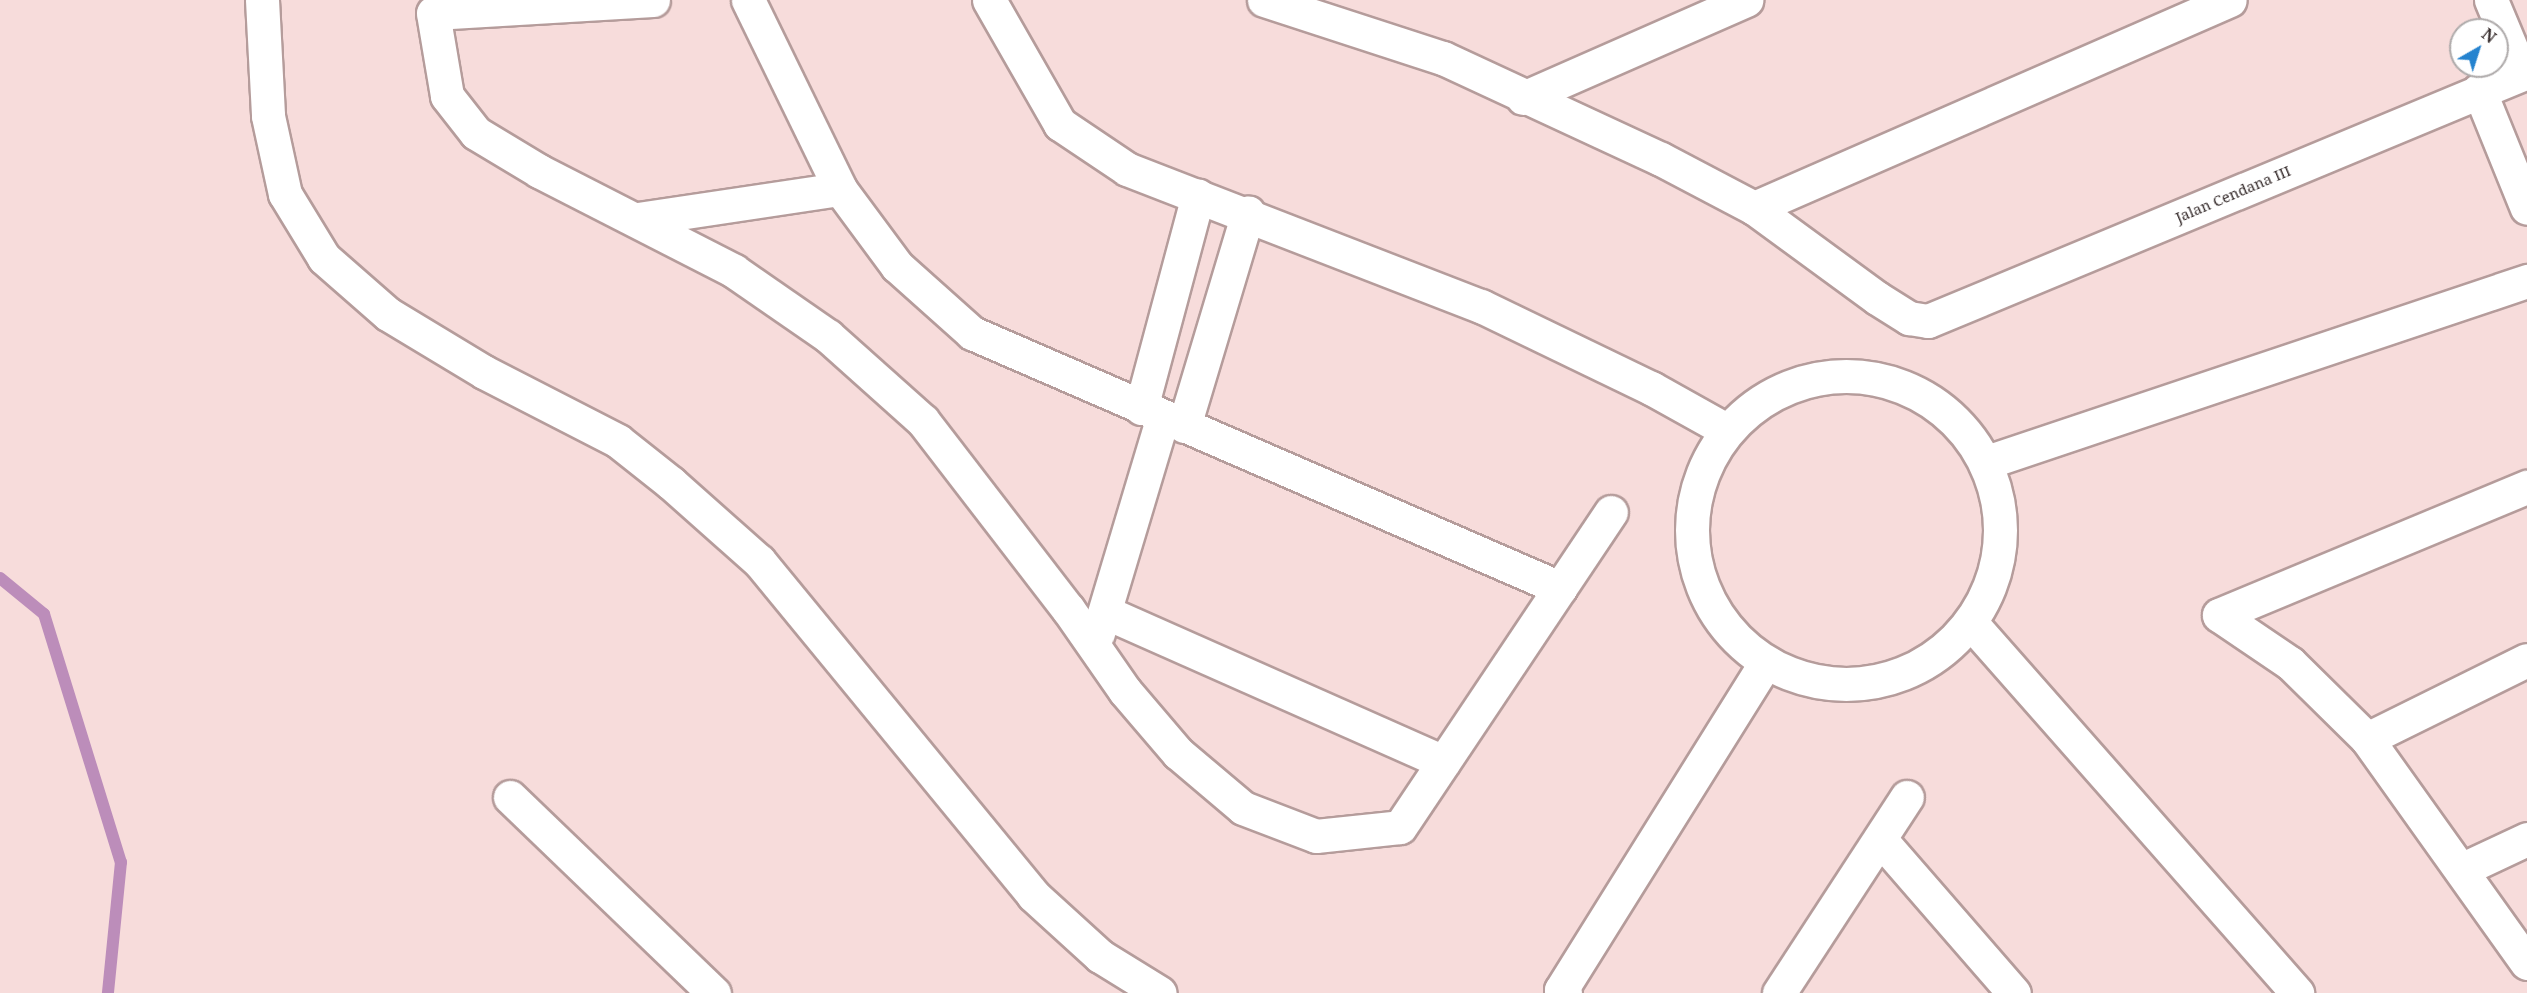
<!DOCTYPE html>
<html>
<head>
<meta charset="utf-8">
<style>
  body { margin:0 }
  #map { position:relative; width:2527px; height:993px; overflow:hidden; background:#f7dcdb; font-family:"Noto Serif",serif }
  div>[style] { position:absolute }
  .stream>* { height:12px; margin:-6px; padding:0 6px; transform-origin:6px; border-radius:6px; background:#bc8dba }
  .roads { filter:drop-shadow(2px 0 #b59c9b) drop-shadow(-2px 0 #b59c9b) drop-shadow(0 2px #b59c9b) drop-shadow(0 -2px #b59c9b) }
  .street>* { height:33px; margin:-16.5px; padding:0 16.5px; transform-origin:16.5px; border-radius:16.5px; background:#fff }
  .street>.ring { margin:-16.5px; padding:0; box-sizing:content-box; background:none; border:33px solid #fff; border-radius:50% }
  span { translate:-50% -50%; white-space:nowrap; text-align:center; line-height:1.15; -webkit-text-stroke:6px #fff; paint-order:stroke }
  .street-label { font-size:15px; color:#382e2e }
  .north { position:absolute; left:2449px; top:18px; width:60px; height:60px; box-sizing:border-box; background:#fff; border:2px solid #afabab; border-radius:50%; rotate:39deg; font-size:16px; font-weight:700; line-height:24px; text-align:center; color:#382e2e }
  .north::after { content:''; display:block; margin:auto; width:21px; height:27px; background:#2583cf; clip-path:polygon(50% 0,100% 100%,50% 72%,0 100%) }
</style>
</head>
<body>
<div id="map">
  <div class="stream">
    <i style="left:0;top:578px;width:57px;rotate:39.3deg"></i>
    <i style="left:44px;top:614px;width:260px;rotate:72.8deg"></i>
    <i style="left:121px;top:862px;width:132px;rotate:95.7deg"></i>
  </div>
  <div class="roads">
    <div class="street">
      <i style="left:262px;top:0;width:116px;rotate:87deg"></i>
      <i style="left:268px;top:116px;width:80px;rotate:77.7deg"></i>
      <i style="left:285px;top:194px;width:75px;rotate:58.6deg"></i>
      <i style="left:324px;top:258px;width:85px;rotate:41.2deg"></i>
      <i style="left:388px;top:314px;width:112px;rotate:31.1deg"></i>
      <i style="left:484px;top:372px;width:151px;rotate:27.2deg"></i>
      <i style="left:618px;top:441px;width:68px;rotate:38.4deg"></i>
      <i style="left:671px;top:483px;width:118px;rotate:41.6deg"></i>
      <i style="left:759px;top:561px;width:432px;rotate:50.6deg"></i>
      <i style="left:1033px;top:895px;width:91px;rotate:42.3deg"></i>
      <i style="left:1100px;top:956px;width:70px;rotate:31.7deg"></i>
      <i style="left:653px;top:0;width:220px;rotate:176.6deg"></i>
      <i style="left:433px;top:13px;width:84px;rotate:80.4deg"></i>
      <i style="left:447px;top:96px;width:47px;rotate:51.9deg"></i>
      <i style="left:476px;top:133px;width:74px;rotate:31.1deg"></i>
      <i style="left:539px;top:171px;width:219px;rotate:27.1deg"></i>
      <i style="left:734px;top:271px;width:114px;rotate:34.7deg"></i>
      <i style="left:828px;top:336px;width:127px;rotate:41.8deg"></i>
      <i style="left:923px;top:421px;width:237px;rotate:52.4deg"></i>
      <i style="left:1068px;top:609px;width:100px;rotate:55.2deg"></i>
      <i style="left:1125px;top:691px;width:82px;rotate:49.5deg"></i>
      <i style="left:1178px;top:753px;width:85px;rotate:40.2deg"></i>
      <i style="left:1243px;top:808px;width:78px;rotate:21deg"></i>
      <i style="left:1316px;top:836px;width:84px;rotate:-6.1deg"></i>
      <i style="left:1400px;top:827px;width:379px;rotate:-56.2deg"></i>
      <i style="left:748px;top:0;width:210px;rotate:64deg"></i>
      <i style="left:840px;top:189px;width:96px;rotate:53.5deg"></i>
      <i style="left:897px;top:266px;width:101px;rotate:41.8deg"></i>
      <i style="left:972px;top:333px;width:641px;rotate:23.45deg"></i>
      <i style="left:989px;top:0;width:143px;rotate:60.2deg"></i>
      <i style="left:1060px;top:124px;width:81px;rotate:33.9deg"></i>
      <i style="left:1127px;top:169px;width:380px;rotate:21.2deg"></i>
      <i style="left:1481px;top:306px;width:189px;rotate:25.8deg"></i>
      <i style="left:1651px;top:388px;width:86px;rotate:29.2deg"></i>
      <i style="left:1264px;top:0;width:188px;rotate:18deg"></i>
      <i style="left:1443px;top:58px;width:240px;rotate:24.9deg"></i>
      <i style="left:1661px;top:159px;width:105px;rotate:27.8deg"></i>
      <i style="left:1754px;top:208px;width:152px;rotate:36.2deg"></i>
      <i style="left:1877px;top:298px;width:38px;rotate:32deg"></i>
      <i style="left:1909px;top:318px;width:19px;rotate:9deg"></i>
      <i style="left:1928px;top:321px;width:649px;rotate:-22.57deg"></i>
      <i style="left:2491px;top:0;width:80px;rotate:67.3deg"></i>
      <i style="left:2479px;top:90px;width:127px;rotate:67.9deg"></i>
      <i style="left:1523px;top:98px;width:244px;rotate:-23.7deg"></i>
      <i style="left:1754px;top:208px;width:519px;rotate:-23.6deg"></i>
      <i style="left:639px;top:219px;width:203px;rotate:-8.5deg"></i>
      <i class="ring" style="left:1692px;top:376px;width:275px;height:275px"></i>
      <i style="left:1141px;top:408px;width:220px;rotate:-75deg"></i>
      <i style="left:1184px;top:426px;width:223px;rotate:-73.3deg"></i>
      <i style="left:1987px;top:462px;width:570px;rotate:-18.53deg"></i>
      <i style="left:1105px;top:612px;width:370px;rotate:23.9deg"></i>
      <i style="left:2219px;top:615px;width:86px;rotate:34.1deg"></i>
      <i style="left:2290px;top:663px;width:108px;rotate:44.6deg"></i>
      <i style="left:2367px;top:739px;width:275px;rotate:54.5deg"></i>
      <i style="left:2219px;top:615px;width:334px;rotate:-22.6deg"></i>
      <i style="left:1972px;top:624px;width:492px;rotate:48.6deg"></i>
      <i style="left:1098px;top:633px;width:226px;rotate:-73.3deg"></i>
      <i style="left:2367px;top:739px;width:178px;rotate:-26.3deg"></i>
      <i style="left:510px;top:797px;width:283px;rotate:43.9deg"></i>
      <i style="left:1880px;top:839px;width:204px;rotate:49deg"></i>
      <i style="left:2463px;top:869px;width:71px;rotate:-25.1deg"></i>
      <i style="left:1565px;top:993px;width:5px;rotate:-143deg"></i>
      <i style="left:1561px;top:990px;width:385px;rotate:-58deg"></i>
      <i style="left:1779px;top:993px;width:234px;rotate:-56.9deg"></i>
    </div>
  </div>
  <div class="street-label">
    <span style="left:2233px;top:194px;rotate:-23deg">Jalan Cendana III</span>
  </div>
  <div class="north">N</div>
</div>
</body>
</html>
